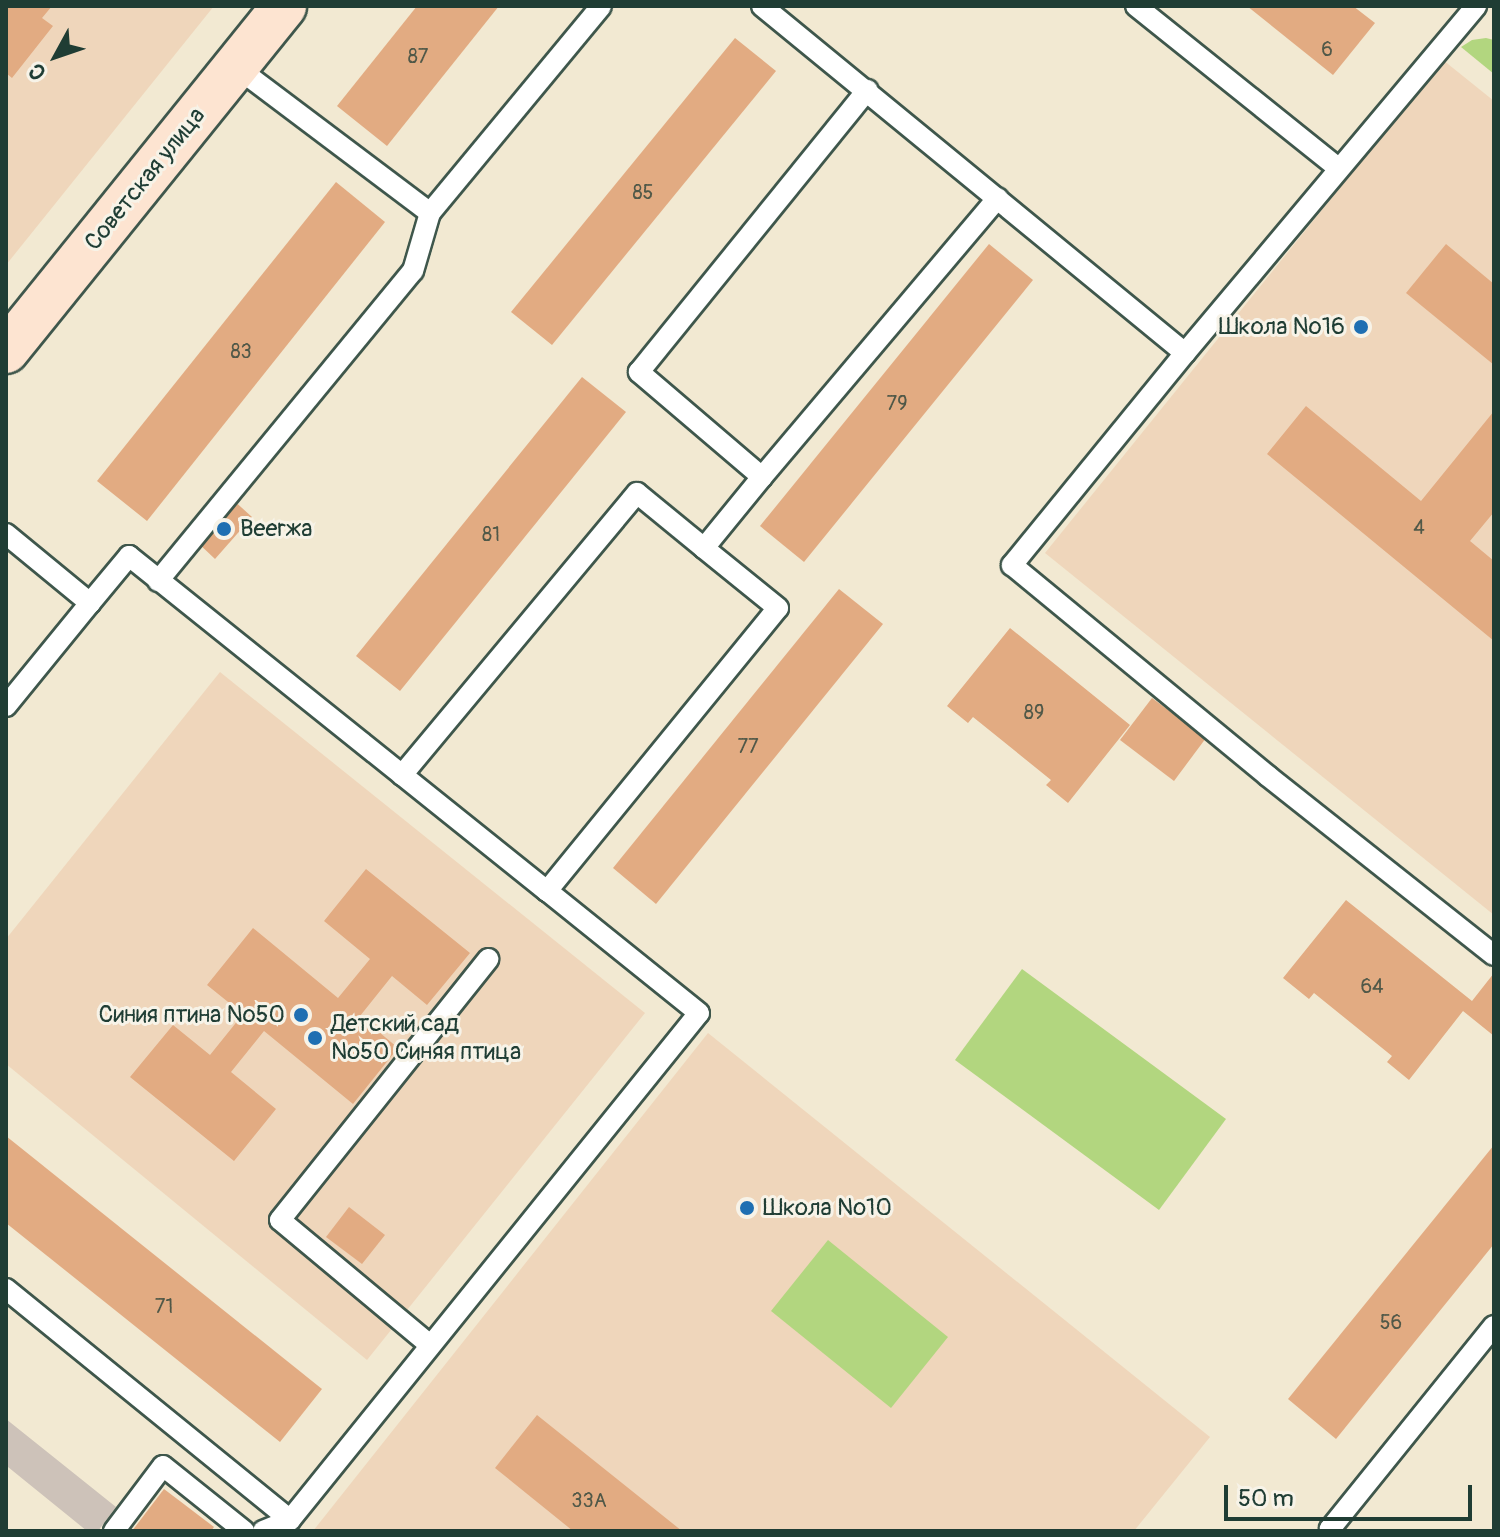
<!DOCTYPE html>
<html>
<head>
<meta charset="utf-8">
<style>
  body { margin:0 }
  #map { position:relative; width:1500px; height:1537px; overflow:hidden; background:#f2e9d2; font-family:Pangolin,sans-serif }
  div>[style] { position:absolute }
  .built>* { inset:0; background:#efd6bb }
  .industrial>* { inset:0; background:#cdc2b9 }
  .green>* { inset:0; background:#b2d67f }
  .building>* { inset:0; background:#e2ab82 }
  .roads { filter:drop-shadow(2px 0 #3f574c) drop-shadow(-2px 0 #3f574c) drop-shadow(0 2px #3f574c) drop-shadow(0 -2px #3f574c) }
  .service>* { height:20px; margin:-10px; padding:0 10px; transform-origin:10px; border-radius:10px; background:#fff }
  .secondary>* { height:44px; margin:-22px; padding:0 22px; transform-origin:22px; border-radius:22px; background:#fde4d1 }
  .dots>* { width:22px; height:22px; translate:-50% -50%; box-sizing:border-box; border:4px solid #f7f3e8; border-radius:50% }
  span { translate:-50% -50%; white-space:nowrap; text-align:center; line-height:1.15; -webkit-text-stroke:6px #f7f3e8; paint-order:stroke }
  .number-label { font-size:20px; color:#505848 }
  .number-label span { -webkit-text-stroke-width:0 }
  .street-label { font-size:24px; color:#1f3d34 }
  .poi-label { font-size:24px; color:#1f3d34 }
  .right { translate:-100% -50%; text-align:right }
  .left { translate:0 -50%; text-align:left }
  .frame { position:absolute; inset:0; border:8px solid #1f3d34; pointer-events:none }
  .north { position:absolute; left:16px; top:16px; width:80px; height:80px; -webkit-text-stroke:6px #f7f3e8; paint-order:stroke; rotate:230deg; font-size:22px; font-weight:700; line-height:32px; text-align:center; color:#1f3d34 }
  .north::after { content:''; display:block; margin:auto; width:28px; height:36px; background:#1f3d34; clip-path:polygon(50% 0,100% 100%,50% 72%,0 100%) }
  .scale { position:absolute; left:1224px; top:1485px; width:248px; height:36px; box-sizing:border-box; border:4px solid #1f3d34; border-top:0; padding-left:10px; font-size:24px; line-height:28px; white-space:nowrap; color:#1f3d34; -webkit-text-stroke:6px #f7f3e8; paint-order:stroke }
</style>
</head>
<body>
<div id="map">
  <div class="built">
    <i style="clip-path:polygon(6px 6px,214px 6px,6px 265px)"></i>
    <i style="clip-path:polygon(1443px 60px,1494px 101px,1494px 915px,1045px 553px)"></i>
    <i style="clip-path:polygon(220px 672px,645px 1013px,367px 1360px,6px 1064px,6px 939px)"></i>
    <i style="clip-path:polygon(708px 1033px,1210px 1437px,1134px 1531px,313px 1531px)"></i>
  </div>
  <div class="industrial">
    <i style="clip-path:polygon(6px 1419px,116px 1507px,98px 1531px,87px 1531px,8px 1467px,6px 1469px)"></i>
  </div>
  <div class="green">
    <i style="clip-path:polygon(1486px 38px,1494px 40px,1494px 74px,1461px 47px,1472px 40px)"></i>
    <i style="clip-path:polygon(1022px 969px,1226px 1119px,1159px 1210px,955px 1060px)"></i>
    <i style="clip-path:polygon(828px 1240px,948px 1337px,891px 1408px,771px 1311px)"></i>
  </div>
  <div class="building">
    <i style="clip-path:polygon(6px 6px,52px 6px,42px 18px,53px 26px,12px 78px,6px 73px)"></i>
    <i style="clip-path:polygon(417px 6px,499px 6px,387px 146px,337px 106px)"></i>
    <i style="clip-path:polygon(1247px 6px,1353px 6px,1375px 23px,1333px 75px)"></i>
    <i style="clip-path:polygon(735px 38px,776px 71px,552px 345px,511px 312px)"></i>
    <i style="clip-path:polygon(336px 182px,385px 222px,147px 521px,97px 481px)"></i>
    <i style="clip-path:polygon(989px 244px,1033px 280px,804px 562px,760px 526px)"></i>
    <i style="clip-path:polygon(1446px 244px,1494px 284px,1494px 365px,1406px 293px)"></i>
    <i style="clip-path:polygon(582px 377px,626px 412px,400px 691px,356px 656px)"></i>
    <i style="clip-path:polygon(1306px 406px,1421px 501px,1494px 411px,1494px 512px,1470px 541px,1494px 561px,1494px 641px,1267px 454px)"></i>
    <i style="clip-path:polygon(231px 498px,252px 517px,215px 559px,196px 541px)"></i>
    <i style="clip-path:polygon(839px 589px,883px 624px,656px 904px,613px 868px)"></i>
    <i style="clip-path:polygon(1010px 628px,1130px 725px,1068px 803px,1046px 785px,1051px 780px,973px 717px,968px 723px,947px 706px)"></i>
    <i style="clip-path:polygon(1152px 698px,1206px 738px,1174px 781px,1120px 740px)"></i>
    <i style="clip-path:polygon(366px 869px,470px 953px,427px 1005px,392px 976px,360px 1016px,398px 1048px,353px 1104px,264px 1031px,231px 1072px,276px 1109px,234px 1161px,130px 1077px,173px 1025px,210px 1055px,243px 1014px,207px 985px,253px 928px,338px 998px,370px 959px,324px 921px)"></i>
    <i style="clip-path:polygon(1346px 900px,1472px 1001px,1494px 973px,1494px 1036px,1463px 1011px,1409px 1080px,1387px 1062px,1392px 1056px,1314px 993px,1309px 999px,1283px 978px)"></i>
    <i style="clip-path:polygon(6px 1136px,322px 1389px,280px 1442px,6px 1223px)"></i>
    <i style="clip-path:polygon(1494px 1145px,1494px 1244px,1336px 1439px,1288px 1399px)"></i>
    <i style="clip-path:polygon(349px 1207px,385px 1235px,362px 1264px,326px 1237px)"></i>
    <i style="clip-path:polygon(537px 1415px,682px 1531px,573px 1531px,495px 1468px)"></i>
    <i style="clip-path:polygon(164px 1489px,214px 1527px,211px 1531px,132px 1531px)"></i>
  </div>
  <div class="roads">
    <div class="service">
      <i style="left:762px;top:6px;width:547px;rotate:39.36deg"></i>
      <i style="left:1185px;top:353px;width:453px;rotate:-50deg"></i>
      <i style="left:1136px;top:6px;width:259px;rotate:38.7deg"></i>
      <i style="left:235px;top:66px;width:244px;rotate:37deg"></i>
      <i style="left:1185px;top:353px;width:274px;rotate:129.2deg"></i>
      <i style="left:1012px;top:565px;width:332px;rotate:39.5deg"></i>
      <i style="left:1268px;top:776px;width:288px;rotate:38.4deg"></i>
      <i style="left:762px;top:477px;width:365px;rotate:-49.8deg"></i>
      <i style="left:6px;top:534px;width:109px;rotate:39.4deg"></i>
      <i style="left:90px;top:603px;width:133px;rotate:129.2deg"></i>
      <i style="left:158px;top:581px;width:401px;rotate:-50.6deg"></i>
      <i style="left:413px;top:271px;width:60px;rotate:-73.7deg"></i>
      <i style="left:430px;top:213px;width:268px;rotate:-50.4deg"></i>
      <i style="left:90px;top:603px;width:61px;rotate:-50.3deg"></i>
      <i style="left:129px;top:556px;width:536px;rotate:38.71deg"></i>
      <i style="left:402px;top:775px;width:367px;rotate:-50.2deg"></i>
      <i style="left:637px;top:493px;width:87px;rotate:39.4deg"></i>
      <i style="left:6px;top:1289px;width:366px;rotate:39.1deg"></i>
      <i style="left:290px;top:1520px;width:651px;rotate:-51.11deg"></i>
      <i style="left:699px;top:1013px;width:195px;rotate:-141.2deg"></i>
      <i style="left:547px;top:891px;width:365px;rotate:-50.8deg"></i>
      <i style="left:778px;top:608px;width:95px;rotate:-141deg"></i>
      <i style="left:704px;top:548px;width:92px;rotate:-50.8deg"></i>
      <i style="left:762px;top:477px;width:162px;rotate:-139.5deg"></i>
      <i style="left:639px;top:372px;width:363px;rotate:-51deg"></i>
      <i style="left:430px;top:1345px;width:195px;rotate:-140.2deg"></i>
      <i style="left:280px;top:1220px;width:334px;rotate:-51.4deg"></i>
      <i style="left:114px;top:1531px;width:81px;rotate:-53deg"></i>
      <i style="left:163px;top:1466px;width:104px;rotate:38.7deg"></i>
      <i style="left:263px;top:1531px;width:29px;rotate:-22deg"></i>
      <i style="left:1333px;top:1531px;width:4px;rotate:-146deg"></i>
      <i style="left:1330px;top:1529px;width:261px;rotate:-51.1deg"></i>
    </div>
    <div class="secondary">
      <i style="left:6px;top:351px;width:443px;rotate:-51.1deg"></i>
    </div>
  </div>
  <div class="dots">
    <i style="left:1361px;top:327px;background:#1f6fb2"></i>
    <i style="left:224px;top:529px;background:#1f6fb2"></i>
    <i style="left:301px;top:1015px;background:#1f6fb2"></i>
    <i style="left:315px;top:1038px;background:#1f6fb2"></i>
    <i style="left:747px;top:1208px;background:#1f6fb2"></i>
  </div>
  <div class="number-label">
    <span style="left:1327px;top:49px">6</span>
    <span style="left:418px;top:56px">87</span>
    <span style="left:643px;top:192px">85</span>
    <span style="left:241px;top:351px">83</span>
    <span style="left:897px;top:403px">79</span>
    <span style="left:1419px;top:527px">4</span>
    <span style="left:491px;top:534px">81</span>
    <span style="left:1034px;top:712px">89</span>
    <span style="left:748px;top:746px">77</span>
    <span style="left:1372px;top:986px">64</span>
    <span style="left:164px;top:1306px">71</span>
    <span style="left:1391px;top:1322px">56</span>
    <span style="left:589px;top:1500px">33А</span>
  </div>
  <div class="street-label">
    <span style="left:145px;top:179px;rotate:-51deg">Советская улица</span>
  </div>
  <div class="poi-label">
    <span class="right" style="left:1345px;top:327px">Школа №16</span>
    <span class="left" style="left:240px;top:529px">Beerжа</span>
    <span class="right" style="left:285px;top:1015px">Синия птина №50</span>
    <span class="left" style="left:331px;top:1038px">Детский сад<br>№50 Синяя птица</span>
    <span class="left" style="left:763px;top:1208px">Школа №10</span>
  </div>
  <div class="frame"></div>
  <div class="north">С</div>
  <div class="scale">50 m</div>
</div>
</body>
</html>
